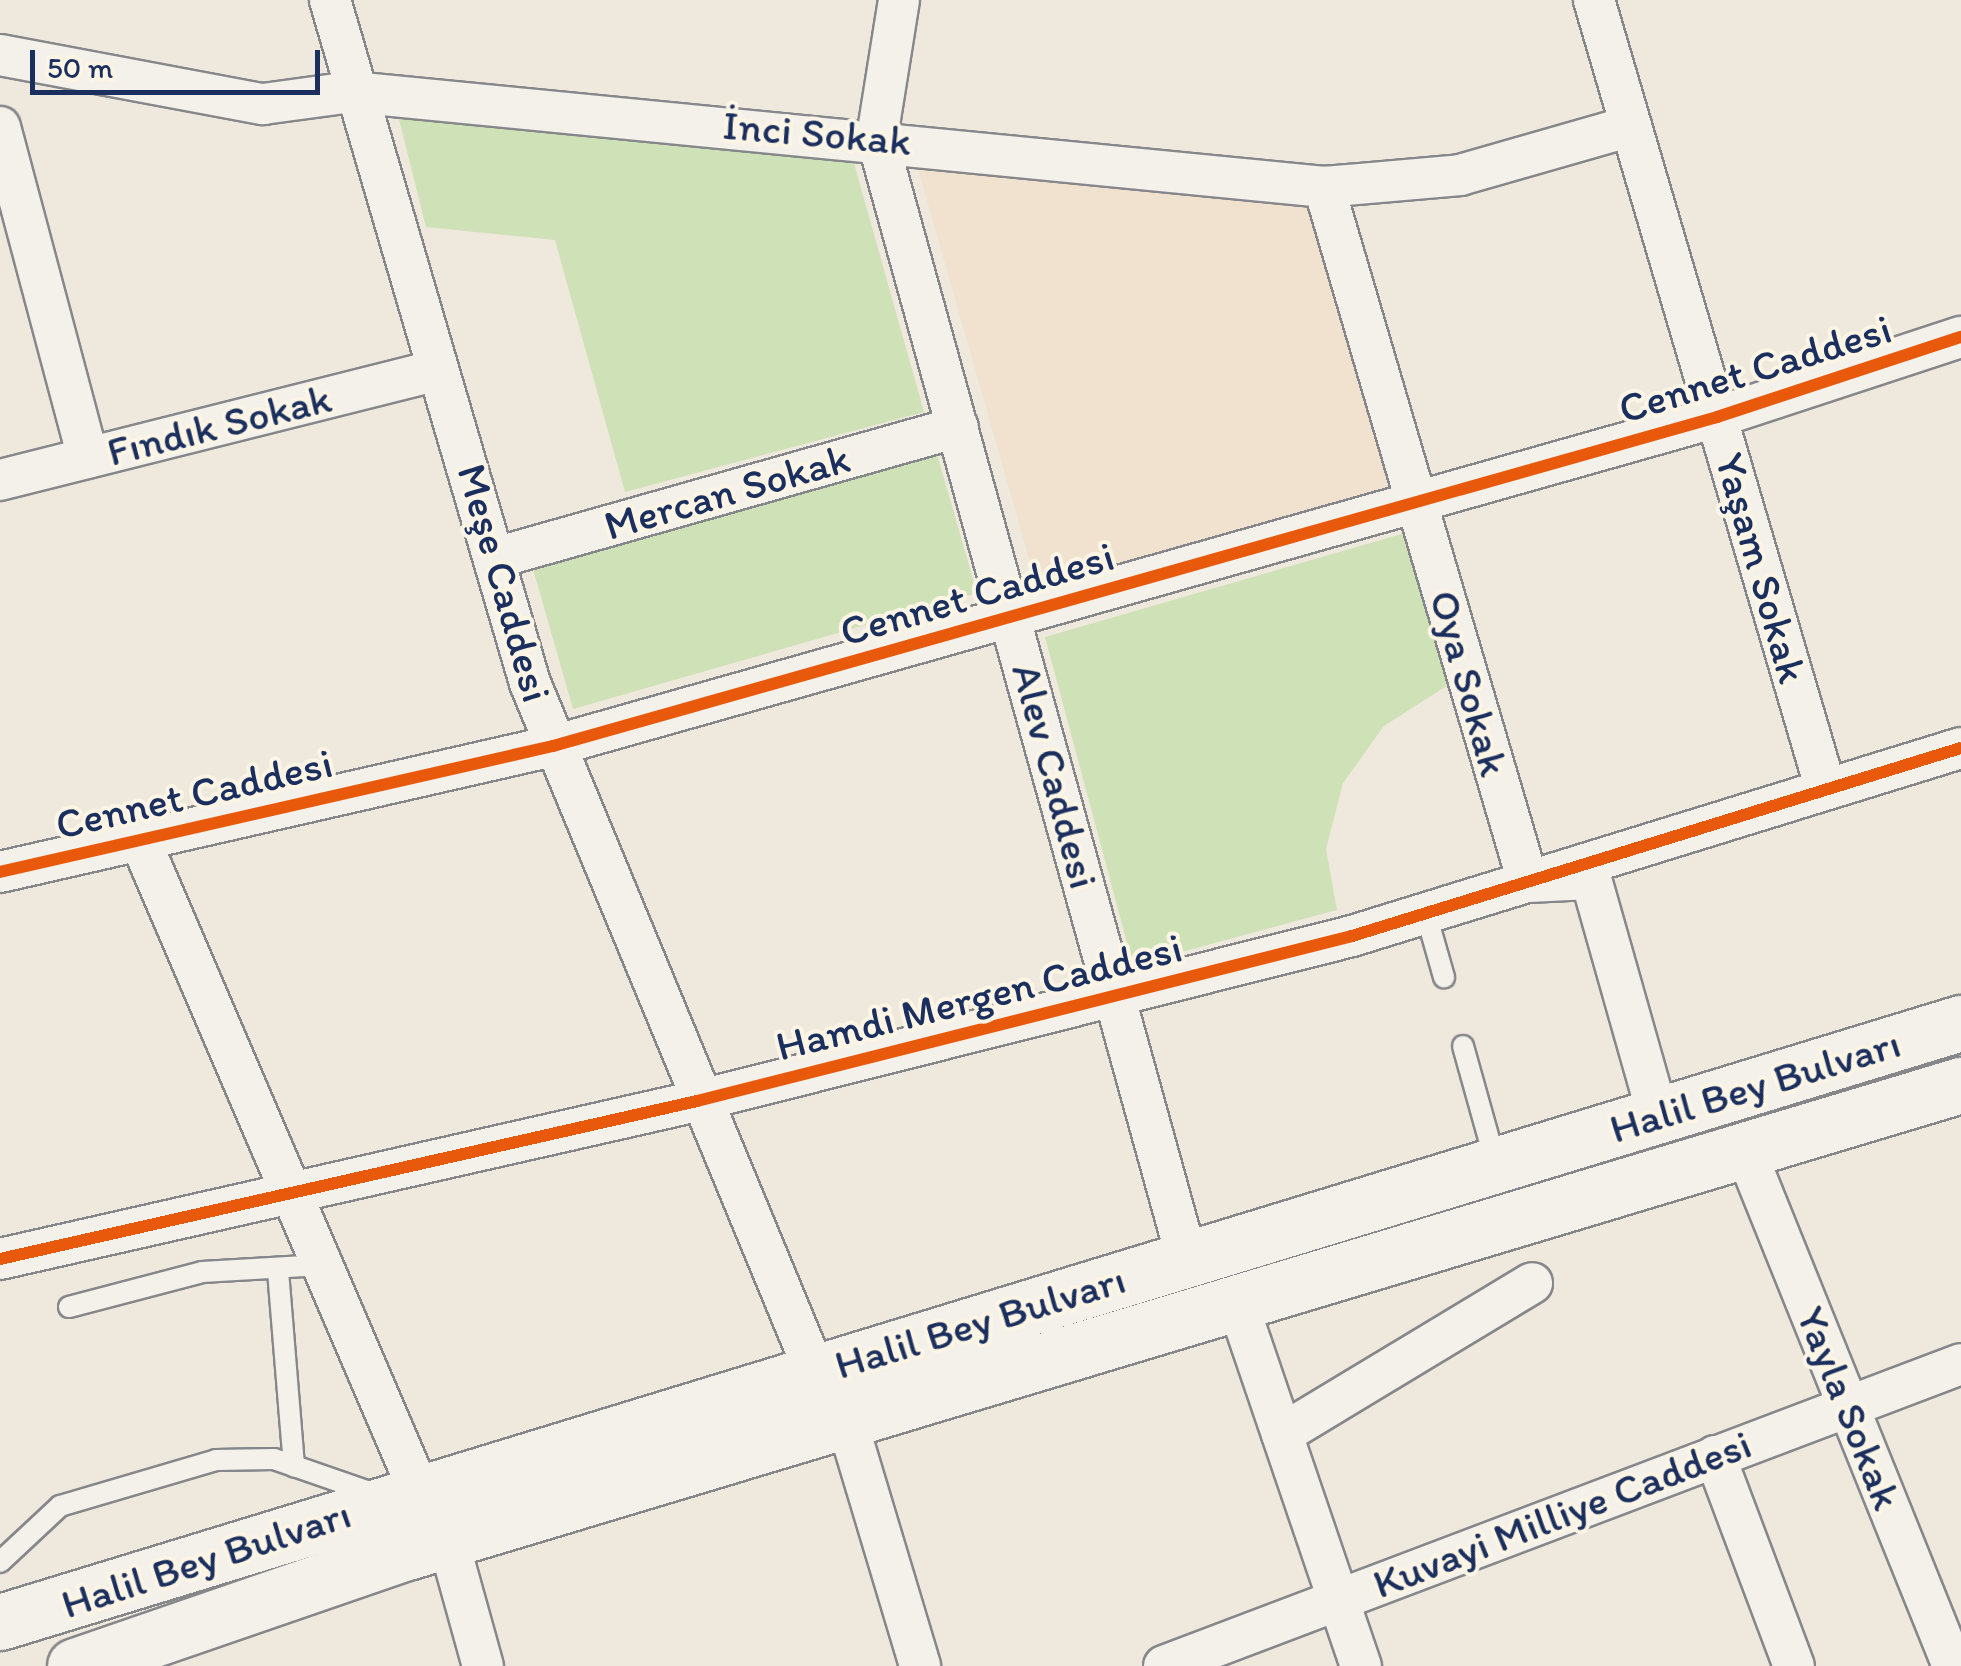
<!DOCTYPE html>
<html>
<head>
<meta charset="utf-8">
<style>
  body { margin:0 }
  #map { position:relative; width:1961px; height:1666px; overflow:hidden; background:#efe8dd; font-family:Itim,sans-serif }
  div>[style] { position:absolute }
  .built>* { inset:0; background:#f0e2ce }
  .green>* { inset:0; background:#cfe1b6 }
  .roads { filter:drop-shadow(2px 0 #86878b) drop-shadow(-2px 0 #86878b) drop-shadow(0 2px #86878b) drop-shadow(0 -2px #86878b) }
  .service>* { height:20px; margin:-10px; padding:0 10px; transform-origin:10px; border-radius:10px; background:#f4f0ea }
  .minor>* { height:40px; margin:-20px; padding:0 20px; transform-origin:20px; border-radius:20px; background:#f4f0ea }
  .trunk>* { height:55px; margin:-27.5px; padding:0 27.5px; transform-origin:27.5px; border-radius:27.5px; background:#f4f0ea }
  .cycleway>* { height:12px; margin:-6px; padding:0 6px; transform-origin:6px; border-radius:6px; background:#e8590c }
  span { translate:-50% -50%; white-space:nowrap; text-align:center; line-height:1.15; -webkit-text-stroke:8px #fcf5e5; paint-order:stroke }
  .street-label { font-size:42px; color:#1b2f5e }
  .scale { position:absolute; left:30px; top:50px; width:290px; height:45px; box-sizing:border-box; border:5px solid #1b2f5e; border-top:0; padding-left:12px; font-size:30px; line-height:35px; white-space:nowrap; color:#1b2f5e; -webkit-text-stroke:8px #fcf5e5; paint-order:stroke }
</style>
</head>
<body>
<div id="map">
  <div class="built">
    <i style="clip-path:polygon(918px 169px,1311px 206px,1393px 488px,1038px 590px)"></i>
  </div>
  <div class="green">
    <i style="clip-path:polygon(397px 111px,852px 156px,924px 412px,625px 492px,555px 240px,426px 227px)"></i>
    <i style="clip-path:polygon(937px 454px,977px 593px,573px 709px,533px 569px)"></i>
    <i style="clip-path:polygon(1405px 533px,1448px 685px,1384px 726px,1343px 783px,1326px 849px,1337px 910px,1133px 965px,1045px 637px)"></i>
  </div>
  <div class="roads">
    <div class="service">
      <i style="left:1426px;top:914px;width:66px;rotate:74.1deg"></i>
      <i style="left:1463px;top:1046px;width:123px;rotate:74.4deg"></i>
      <i style="left:278px;top:1271px;width:196px;rotate:85.3deg"></i>
      <i style="left:69px;top:1307px;width:138px;rotate:-14.7deg"></i>
      <i style="left:202px;top:1272px;width:120px;rotate:-3.3deg"></i>
      <i style="left:0;top:1562px;width:82px;rotate:-43deg"></i>
      <i style="left:60px;top:1506px;width:163px;rotate:-16.4deg"></i>
      <i style="left:216px;top:1460px;width:58px;rotate:-1deg"></i>
      <i style="left:274px;top:1459px;width:107px;rotate:19.1deg"></i>
    </div>
    <div class="minor">
      <i style="left:330px;top:0;width:712px;rotate:73.68deg"></i>
      <i style="left:530px;top:683px;width:746px;rotate:67.53deg"></i>
      <i style="left:899px;top:0;width:140px;rotate:99.1deg"></i>
      <i style="left:877px;top:138px;width:1163px;rotate:74.54deg"></i>
      <i style="left:1594px;top:0;width:823px;rotate:73.63deg"></i>
      <i style="left:0;top:55px;width:268px;rotate:10.6deg"></i>
      <i style="left:263px;top:104px;width:90px;rotate:-7.7deg"></i>
      <i style="left:352px;top:92px;width:977px;rotate:5.58deg"></i>
      <i style="left:1324px;top:187px;width:137px;rotate:-5deg"></i>
      <i style="left:1460px;top:175px;width:178px;rotate:-16deg"></i>
      <i style="left:0;top:127px;width:342px;rotate:75.1deg"></i>
      <i style="left:1324px;top:187px;width:724px;rotate:73.64deg"></i>
      <i style="left:1528px;top:882px;width:63px;rotate:-2.7deg"></i>
      <i style="left:1591px;top:879px;width:245px;rotate:74.2deg"></i>
      <i style="left:0;top:480px;width:451px;rotate:-14.1deg"></i>
      <i style="left:495px;top:558px;width:481px;rotate:-15.8deg"></i>
      <i style="left:140px;top:840px;width:708px;rotate:66.8deg"></i>
      <i style="left:0;top:872px;width:567px;rotate:-12.84deg"></i>
      <i style="left:553px;top:746px;width:1210px;rotate:-15.78deg"></i>
      <i style="left:1717px;top:417px;width:257px;rotate:-18.2deg"></i>
      <i style="left:1745px;top:1150px;width:556px;rotate:68.05deg"></i>
      <i style="left:0;top:1259px;width:715px;rotate:-12.77deg"></i>
      <i style="left:697px;top:1101px;width:675px;rotate:-14.14deg"></i>
      <i style="left:1352px;top:936px;width:637px;rotate:-17.16deg"></i>
      <i style="left:1237px;top:1302px;width:385px;rotate:71.2deg"></i>
      <i style="left:847px;top:1422px;width:255px;rotate:73.3deg"></i>
      <i style="left:1282px;top:1434px;width:292px;rotate:-31.1deg"></i>
      <i style="left:1715px;top:1456px;width:224px;rotate:69.4deg"></i>
      <i style="left:448px;top:1540px;width:131px;rotate:74.5deg"></i>
      <i style="left:1164px;top:1666px;width:852px;rotate:-20.75deg"></i>
    </div>
    <div class="trunk">
      <i style="left:0;top:1622px;width:2050px;rotate:-16.99deg"></i>
      <i style="left:75px;top:1666px;width:351px;rotate:-19deg"></i>
      <i style="left:407px;top:1552px;width:1623px;rotate:-16.73deg"></i>
    </div>
  </div>
  <div class="cycleway">
    <i style="left:0;top:872px;width:567px;rotate:-12.84deg"></i>
    <i style="left:553px;top:746px;width:1210px;rotate:-15.78deg"></i>
    <i style="left:1717px;top:417px;width:257px;rotate:-18.2deg"></i>
    <i style="left:0;top:1259px;width:715px;rotate:-12.77deg"></i>
    <i style="left:697px;top:1101px;width:675px;rotate:-14.14deg"></i>
    <i style="left:1352px;top:936px;width:637px;rotate:-17.16deg"></i>
  </div>
  <div class="street-label">
    <span style="left:817px;top:133px;rotate:5deg">İnci Sokak</span>
    <span style="left:1755px;top:369px;rotate:-17deg">Cennet Caddesi</span>
    <span style="left:219px;top:425px;rotate:-14deg">Fındık Sokak</span>
    <span style="left:727px;top:492px;rotate:-16deg">Mercan Sokak</span>
    <span style="left:1761px;top:568px;rotate:74deg">Yaşam Sokak</span>
    <span style="left:504px;top:583px;rotate:74deg">Meşe Caddesi</span>
    <span style="left:977px;top:594px;rotate:-16deg">Cennet Caddesi</span>
    <span style="left:1469px;top:683px;rotate:74deg">Oya Sokak</span>
    <span style="left:1055px;top:776px;rotate:75deg">Alev Caddesi</span>
    <span style="left:194px;top:794px;rotate:-13deg">Cennet Caddesi</span>
    <span style="left:979px;top:997px;rotate:-14deg">Hamdi Mergen Caddesi</span>
    <span style="left:1755px;top:1086px;rotate:-17deg">Halil Bey Bulvarı</span>
    <span style="left:980px;top:1322px;rotate:-17deg">Halil Bey Bulvarı</span>
    <span style="left:1849px;top:1408px;rotate:68deg">Yayla Sokak</span>
    <span style="left:1562px;top:1514px;rotate:-21deg">Kuvayi Milliye Caddesi</span>
    <span style="left:206px;top:1559px;rotate:-18deg">Halil Bey Bulvarı</span>
  </div>
  <div class="scale">50 m</div>
</div>
</body>
</html>
